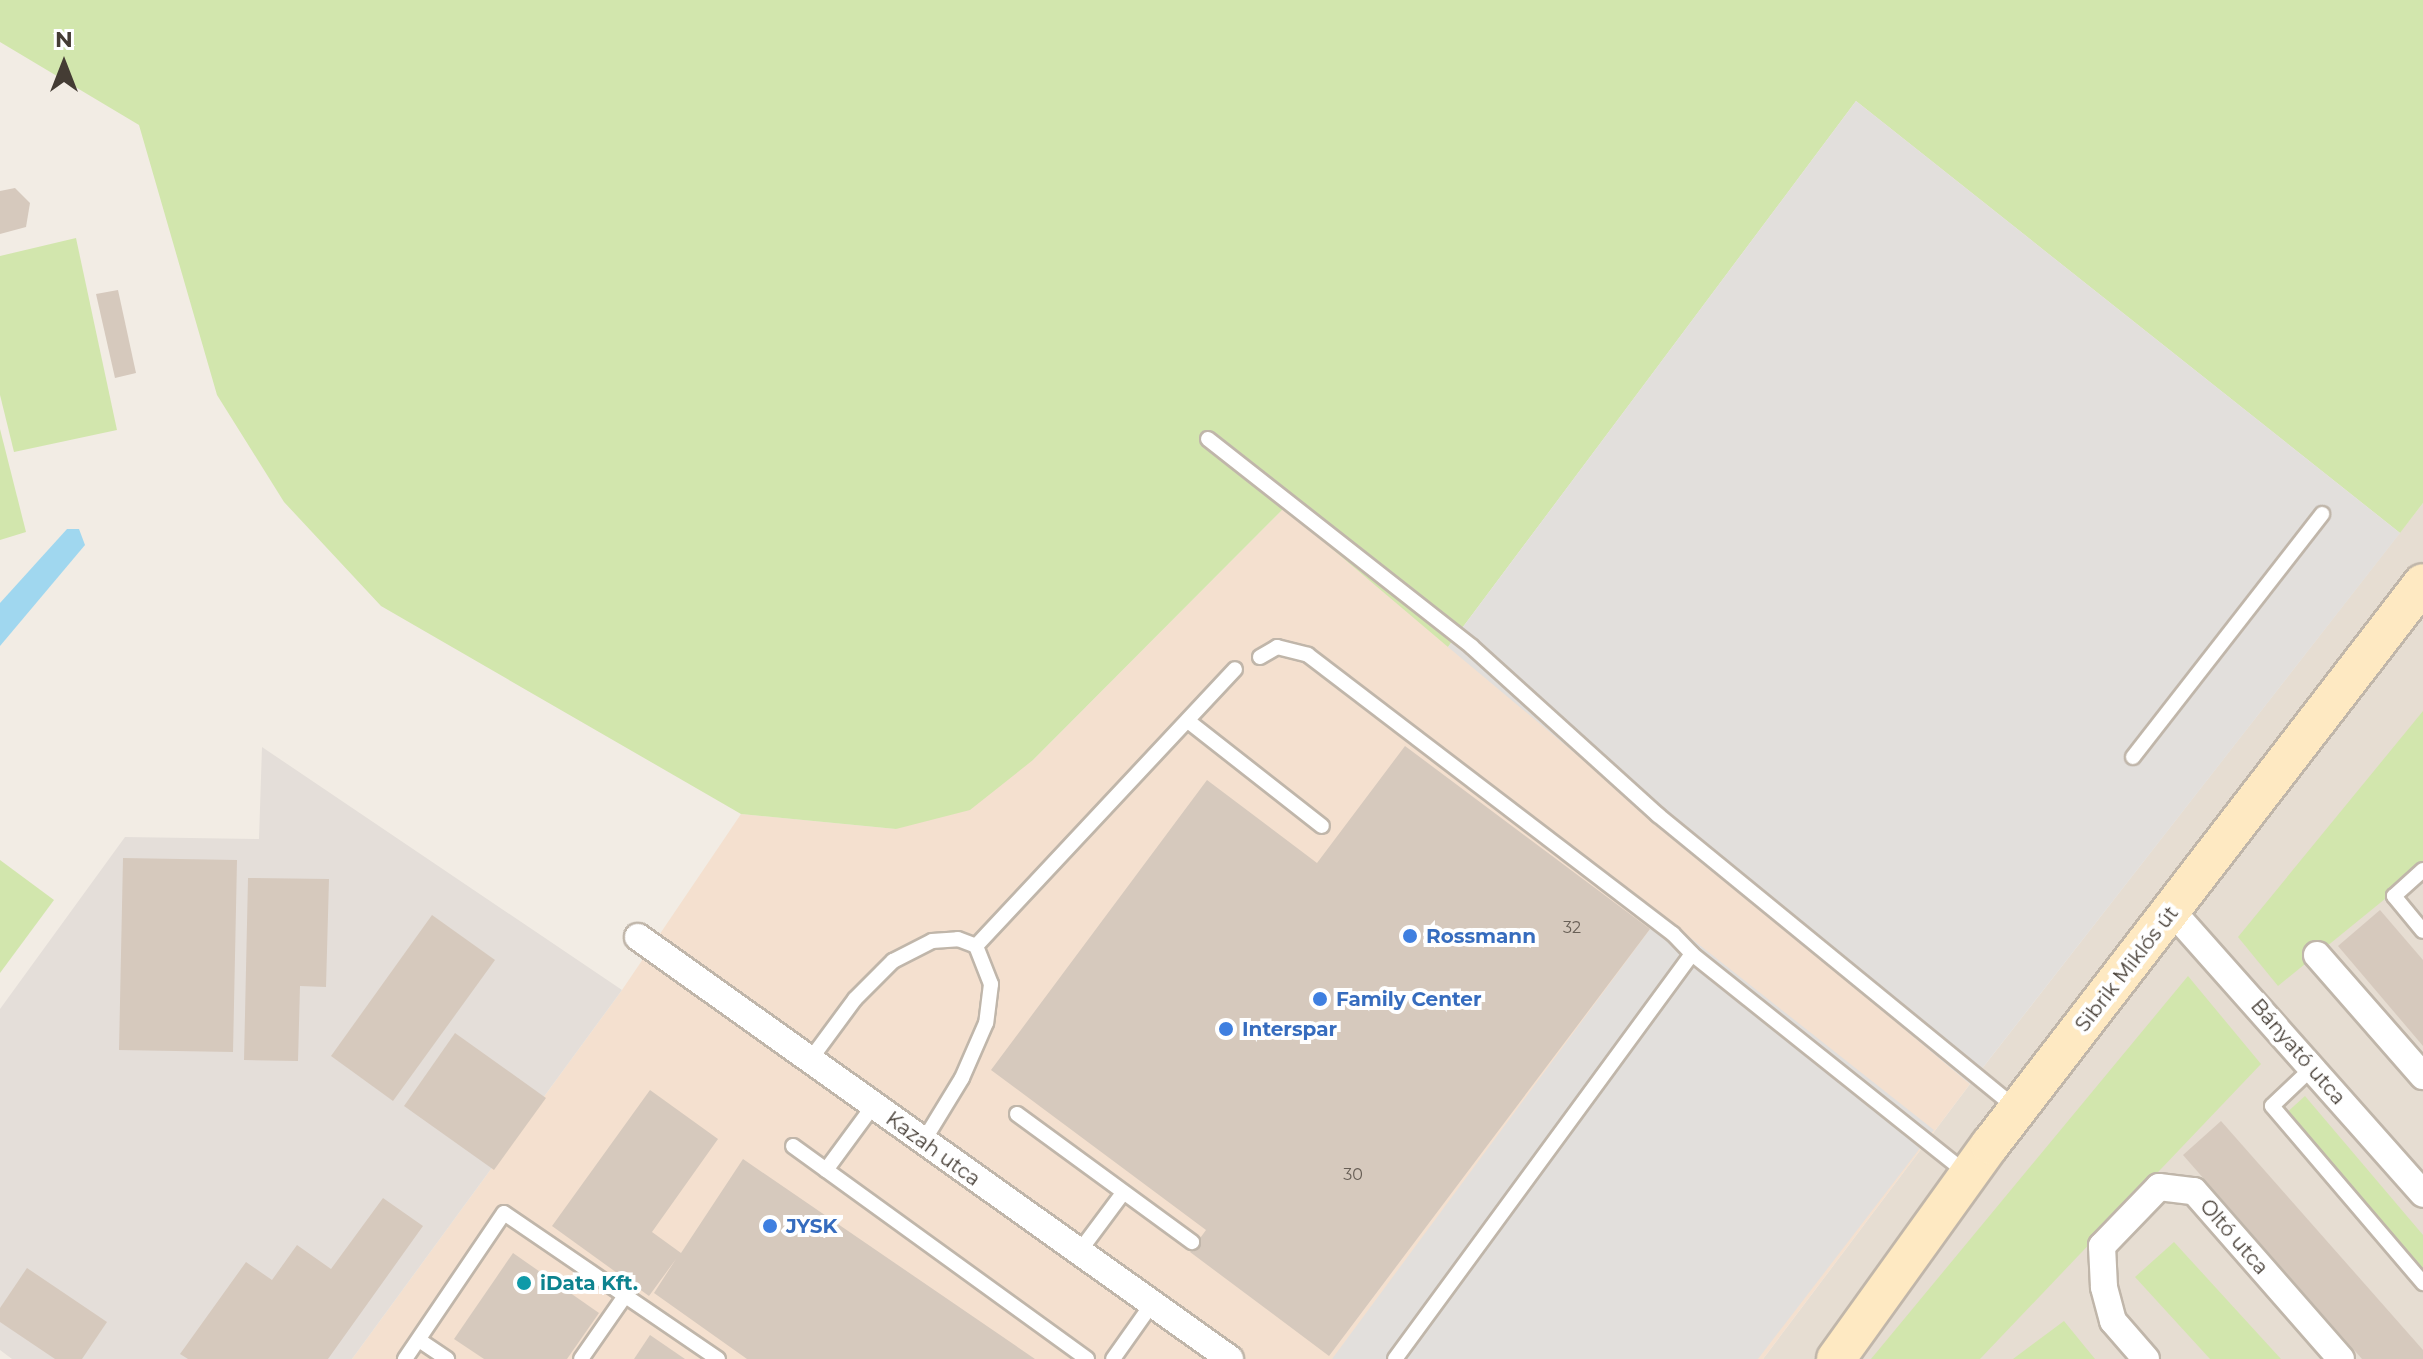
<!DOCTYPE html>
<html>
<head>
<meta charset="utf-8">
<style>
  body { margin:0 }
  #map { position:relative; width:2423px; height:1359px; overflow:hidden; background:#f2ece4; font-family:Montserrat,sans-serif }
  div>[style] { position:absolute }
  .residential>* { inset:0; background:#e6ddd2 }
  .commercial>* { inset:0; background:#f4e0cf }
  .industrial>* { inset:0; background:#e4ded9 }
  .green>* { inset:0; background:#d2e6ad }
  .parking>* { inset:0; background:#e2dfdc }
  .water>* { inset:0; background:#a0d7ef }
  .building>* { inset:0; background:#d6c9bd }
  .roads { filter:drop-shadow(2px 0 #c0b6aa) drop-shadow(-2px 0 #c0b6aa) drop-shadow(0 2px #c0b6aa) drop-shadow(0 -2px #c0b6aa) }
  .lane>* { height:14px; margin:-7px; padding:0 7px; transform-origin:7px; border-radius:7px; background:#fff }
  .street>* { height:26px; margin:-13px; padding:0 13px; transform-origin:13px; border-radius:13px; background:#fff }
  .secondary>* { height:38px; margin:-19px; padding:0 19px; transform-origin:19px; border-radius:19px; background:#fee9c2 }
  .dots>* { width:22px; height:22px; translate:-50% -50%; box-sizing:border-box; border:4px solid #fff; border-radius:50% }
  span { translate:-50% -50%; white-space:nowrap; text-align:center; line-height:1.15; -webkit-text-stroke:8px #fff; paint-order:stroke }
  .number-label { font-size:16px; color:#685f56 }
  .number-label span { -webkit-text-stroke-width:0 }
  .shop-label { font-size:20px; color:#366cbe; font-weight:700 }
  .left { translate:0 -50%; text-align:left }
  .street-label { font-size:20px; color:#443c34 }
  .culture-label { font-size:20px; color:#0d838f; font-weight:700 }
  .north { position:absolute; left:24px; top:24px; width:80px; height:80px; -webkit-text-stroke:6px #fff; paint-order:stroke; rotate:0deg; font-size:22px; font-weight:700; line-height:32px; text-align:center; color:#443c34 }
  .north::after { content:''; display:block; margin:auto; width:28px; height:36px; background:#443c34; clip-path:polygon(50% 0,100% 100%,50% 72%,0 100%) }
</style>
</head>
<body>
<div id="map">
  <div class="residential">
    <i style="clip-path:polygon(2423px 503px,2423px 1359px,1763px 1359px,1970px 1084px)"></i>
  </div>
  <div class="commercial">
    <i style="clip-path:polygon(1284px 508px,1970px 1084px,1763px 1359px,352px 1359px,622px 990px,741px 814px,896px 829px,1033px 760px)"></i>
  </div>
  <div class="industrial">
    <i style="clip-path:polygon(262px 747px,622px 990px,352px 1359px,12px 1359px,0 1350px,0 1009px,125px 837px,259px 839px)"></i>
  </div>
  <div class="green">
    <i style="clip-path:polygon(0 0,2423px 0,2423px 503px,2400px 533px,1856px 101px,1448px 647px,1284px 508px,1033px 760px,970px 810px,896px 829px,741px 814px,381px 606px,284px 502px,217px 395px,139px 125px,0 42px)"></i>
    <i style="clip-path:polygon(76px 238px,117px 430px,14px 452px,0 395px,0 256px)"></i>
    <i style="clip-path:polygon(0 429px,26px 532px,0 540px)"></i>
    <i style="clip-path:polygon(2423px 711px,2423px 868px,2278px 986px,2238px 937px)"></i>
    <i style="clip-path:polygon(0 860px,54px 900px,0 973px)"></i>
    <i style="clip-path:polygon(2188px 976px,2261px 1064px,1980px 1359px,1871px 1359px)"></i>
    <i style="clip-path:polygon(2305px 1096px,2423px 1235px,2423px 1274px,2283px 1116px)"></i>
    <i style="clip-path:polygon(2174px 1242px,2281px 1359px,2210px 1359px,2135px 1277px)"></i>
    <i style="clip-path:polygon(2064px 1321px,2095px 1359px,2013px 1359px)"></i>
  </div>
  <div class="parking">
    <i style="clip-path:polygon(1856px 101px,2400px 533px,1970px 1084px,1448px 647px)"></i>
    <i style="clip-path:polygon(1678px 928px,1934px 1130px,1758px 1359px,1332px 1359px,1650px 929px)"></i>
  </div>
  <div class="water">
    <i style="clip-path:polygon(67px 529px,79px 529px,85px 545px,0 646px,0 603px)"></i>
  </div>
  <div class="building">
    <i style="clip-path:polygon(15px 188px,30px 203px,26px 227px,0 234px,0 191px)"></i>
    <i style="clip-path:polygon(118px 290px,136px 373px,115px 378px,96px 294px)"></i>
    <i style="clip-path:polygon(1405px 746px,1650px 929px,1329px 1356px,1190px 1252px,1206px 1230px,991px 1070px,1207px 780px,1317px 863px)"></i>
    <i style="clip-path:polygon(123px 858px,237px 860px,233px 1052px,119px 1050px)"></i>
    <i style="clip-path:polygon(248px 878px,329px 879px,326px 987px,300px 986px,298px 1061px,244px 1060px)"></i>
    <i style="clip-path:polygon(2380px 910px,2423px 960px,2423px 1046px,2338px 946px)"></i>
    <i style="clip-path:polygon(432px 915px,495px 960px,393px 1101px,331px 1056px)"></i>
    <i style="clip-path:polygon(455px 1033px,546px 1098px,494px 1170px,404px 1106px)"></i>
    <i style="clip-path:polygon(650px 1090px,718px 1139px,652px 1232px,681px 1253px,743px 1159px,1035px 1359px,747px 1359px,654px 1293px,676px 1259px,649px 1296px,552px 1226px)"></i>
    <i style="clip-path:polygon(2221px 1121px,2423px 1350px,2423px 1359px,2362px 1359px,2183px 1155px)"></i>
    <i style="clip-path:polygon(383px 1198px,423px 1226px,328px 1359px,188px 1359px,180px 1354px,246px 1262px,272px 1280px,297px 1245px,331px 1269px)"></i>
    <i style="clip-path:polygon(513px 1253px,599px 1313px,567px 1359px,484px 1359px,454px 1339px)"></i>
    <i style="clip-path:polygon(27px 1268px,107px 1322px,82px 1359px,55px 1359px,0 1322px,0 1308px)"></i>
    <i style="clip-path:polygon(650px 1335px,685px 1359px,634px 1359px)"></i>
  </div>
  <div class="roads">
    <div class="lane">
      <i style="left:1208px;top:439px;width:336px;rotate:38.2deg"></i>
      <i style="left:1472px;top:647px;width:251px;rotate:42.1deg"></i>
      <i style="left:1658px;top:815px;width:464px;rotate:39.3deg"></i>
      <i style="left:1260px;top:657px;width:20px;rotate:-30deg"></i>
      <i style="left:1277px;top:647px;width:32px;rotate:14deg"></i>
      <i style="left:1308px;top:655px;width:459px;rotate:37.4deg"></i>
      <i style="left:1673px;top:934px;width:28px;rotate:46deg"></i>
      <i style="left:1188px;top:721px;width:170px;rotate:38.1deg"></i>
      <i style="left:2133px;top:757px;width:308px;rotate:-52.1deg"></i>
      <i style="left:2423px;top:870px;width:39px;rotate:138deg"></i>
      <i style="left:2394px;top:896px;width:45px;rotate:50.4deg"></i>
      <i style="left:976px;top:946px;width:379px;rotate:-46.9deg"></i>
      <i style="left:810px;top:1060px;width:76px;rotate:-53.6deg"></i>
      <i style="left:855px;top:999px;width:54px;rotate:-45deg"></i>
      <i style="left:893px;top:961px;width:44px;rotate:-27.1deg"></i>
      <i style="left:932px;top:941px;width:26px;rotate:-4deg"></i>
      <i style="left:958px;top:939px;width:19px;rotate:21deg"></i>
      <i style="left:976px;top:946px;width:41px;rotate:68.5deg"></i>
      <i style="left:991px;top:984px;width:39px;rotate:97deg"></i>
      <i style="left:986px;top:1023px;width:60px;rotate:113.6deg"></i>
      <i style="left:962px;top:1078px;width:75px;rotate:121.4deg"></i>
      <i style="left:2312px;top:1068px;width:55px;rotate:136.5deg"></i>
      <i style="left:2272px;top:1106px;width:233px;rotate:49.5deg"></i>
      <i style="left:1017px;top:1114px;width:217px;rotate:36.2deg"></i>
      <i style="left:793px;top:1146px;width:363px;rotate:35.9deg"></i>
      <i style="left:826px;top:1170px;width:79px;rotate:-53.7deg"></i>
      <i style="left:1079px;top:1252px;width:74px;rotate:-53.3deg"></i>
      <i style="left:419px;top:1340px;width:34px;rotate:34deg"></i>
      <i style="left:405px;top:1359px;width:176px;rotate:-55.9deg"></i>
      <i style="left:504px;top:1213px;width:259px;rotate:34.3deg"></i>
      <i style="left:581px;top:1359px;width:77px;rotate:-55.1deg"></i>
      <i style="left:1113px;top:1359px;width:67px;rotate:-54.7deg"></i>
      <i style="left:1395px;top:1359px;width:502px;rotate:-53.75deg"></i>
      <i style="left:1692px;top:954px;width:353px;rotate:38.6deg"></i>
    </div>
    <div class="street">
      <i style="left:2172px;top:911px;width:378px;rotate:48.4deg"></i>
      <i style="left:638px;top:937px;width:727px;rotate:35.48deg"></i>
      <i style="left:2317px;top:955px;width:161px;rotate:48.8deg"></i>
      <i style="left:2146px;top:1359px;width:50px;rotate:-131deg"></i>
      <i style="left:2113px;top:1321px;width:35px;rotate:-105deg"></i>
      <i style="left:2104px;top:1287px;width:41px;rotate:-92.8deg"></i>
      <i style="left:2102px;top:1246px;width:82px;rotate:-46deg"></i>
      <i style="left:2159px;top:1187px;width:35px;rotate:7deg"></i>
      <i style="left:2194px;top:1191px;width:223px;rotate:48.8deg"></i>
    </div>
    <div class="secondary">
      <i style="left:1836px;top:1359px;width:264px;rotate:-54.3deg"></i>
      <i style="left:1990px;top:1145px;width:709px;rotate:-52.39deg"></i>
    </div>
  </div>
  <div class="dots">
    <i style="left:1410px;top:936px;background:#3f7fe0"></i>
    <i style="left:1320px;top:999px;background:#3f7fe0"></i>
    <i style="left:1226px;top:1029px;background:#3f7fe0"></i>
    <i style="left:770px;top:1226px;background:#3f7fe0"></i>
    <i style="left:524px;top:1283px;background:#0f9aa8"></i>
  </div>
  <div class="number-label">
    <span style="left:1572px;top:928px">32</span>
    <span style="left:1353px;top:1175px">30</span>
  </div>
  <div class="shop-label">
    <span class="left" style="left:1426px;top:936px">Rossmann</span>
    <span class="left" style="left:1336px;top:999px">Family Center</span>
    <span class="left" style="left:1242px;top:1029px">Interspar</span>
    <span class="left" style="left:786px;top:1226px">JYSK</span>
  </div>
  <div class="street-label">
    <span style="left:2127px;top:969px;rotate:-52deg">Sibrik Miklós út</span>
    <span style="left:2298px;top:1052px;rotate:49deg">Bányató utca</span>
    <span style="left:933px;top:1149px;rotate:36deg">Kazah utca</span>
    <span style="left:2234px;top:1237px;rotate:49deg">Oltó utca</span>
  </div>
  <div class="culture-label">
    <span class="left" style="left:540px;top:1283px">iData Kft.</span>
  </div>
  <div class="north">N</div>
</div>
</body>
</html>
